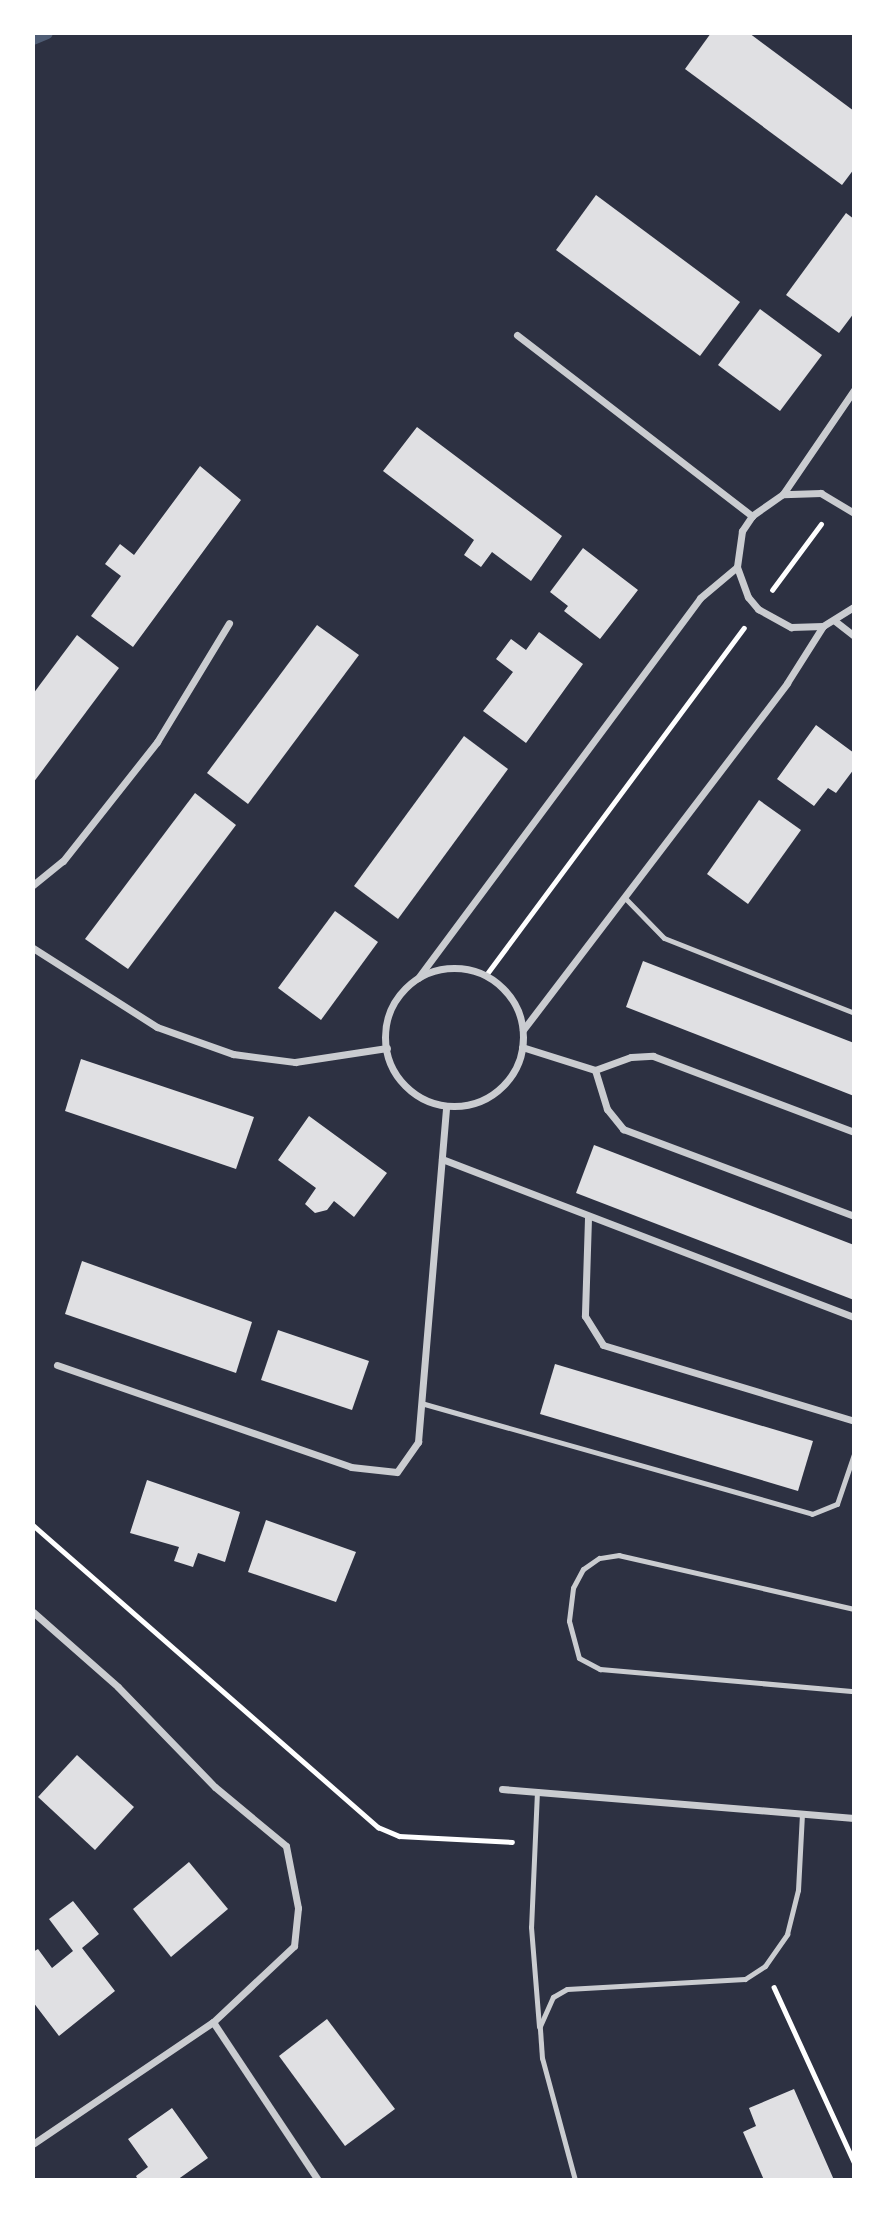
<!DOCTYPE html>
<html>
<head>
<meta charset="utf-8">
<style>
  body { margin:0 }
  #map { position:relative; width:887px; height:2213px; overflow:hidden; background:#2d3142; font-family:Arial,sans-serif }
  div>[style] { position:absolute }
  .stream>* { height:12px; margin:-6px; padding:0 6px; transform-origin:6px; border-radius:6px; background:#4f5d75 }
  .building>* { inset:0; background:#e0e0e3 }
  .path>* { height:4.5px; margin:-2.25px; padding:0 2.25px; transform-origin:2.25px; border-radius:2.25px; background:#fff }
  .service>* { height:5px; margin:-2.5px; padding:0 2.5px; transform-origin:2.5px; border-radius:2.5px; background:#caccd0 }
  .minor>* { height:7px; margin:-3.5px; padding:0 3.5px; transform-origin:3.5px; border-radius:3.5px; background:#caccd0 }
  .minor>.ring { margin:-3.5px; padding:0; box-sizing:content-box; background:none; border:7px solid #caccd0; border-radius:50% }
  span { translate:-50% -50%; white-space:nowrap; text-align:center; line-height:1.15; -webkit-text-stroke:7px #fff; paint-order:stroke }
  .frame { position:absolute; inset:0; border:35px solid #fff; pointer-events:none }
</style>
</head>
<body>
<div id="map">
  <div class="stream">
    <i style="left:33px;top:39px;width:15px;rotate:-23deg"></i>
  </div>
  <div class="building">
    <i style="clip-path:polygon(711px 33px,749px 33px,854px 111px,854px 169px,842px 185px,685px 69px)"></i>
    <i style="clip-path:polygon(596px 195px,740px 302px,700px 356px,556px 250px)"></i>
    <i style="clip-path:polygon(846px 213px,854px 219px,854px 313px,839px 333px,786px 295px)"></i>
    <i style="clip-path:polygon(760px 309px,822px 355px,780px 411px,718px 365px)"></i>
    <i style="clip-path:polygon(417px 427px,562px 536px,531px 581px,492px 552px,481px 567px,464px 555px,474px 540px,383px 471px)"></i>
    <i style="clip-path:polygon(200px 466px,241px 500px,133px 647px,91px 616px,121px 576px,105px 564px,120px 544px,134px 555px)"></i>
    <i style="clip-path:polygon(583px 548px,638px 590px,600px 639px,564px 611px,568px 606px,550px 592px)"></i>
    <i style="clip-path:polygon(317px 625px,359px 655px,248px 804px,207px 773px)"></i>
    <i style="clip-path:polygon(539px 632px,583px 664px,526px 743px,483px 711px,513px 672px,496px 659px,511px 639px,526px 650px)"></i>
    <i style="clip-path:polygon(77px 635px,119px 668px,33px 783px,33px 694px)"></i>
    <i style="clip-path:polygon(816px 725px,854px 753px,854px 769px,836px 793px,828px 788px,814px 806px,777px 779px)"></i>
    <i style="clip-path:polygon(464px 736px,508px 769px,398px 919px,354px 886px)"></i>
    <i style="clip-path:polygon(195px 793px,236px 825px,128px 969px,85px 939px)"></i>
    <i style="clip-path:polygon(759px 800px,801px 830px,748px 904px,707px 874px)"></i>
    <i style="clip-path:polygon(335px 911px,378px 942px,321px 1020px,278px 988px)"></i>
    <i style="clip-path:polygon(643px 961px,854px 1043px,854px 1096px,626px 1007px)"></i>
    <i style="clip-path:polygon(81px 1059px,254px 1117px,236px 1169px,65px 1111px)"></i>
    <i style="clip-path:polygon(309px 1116px,387px 1173px,354px 1217px,334px 1201px,327px 1210px,315px 1213px,305px 1204px,316px 1188px,278px 1160px)"></i>
    <i style="clip-path:polygon(594px 1145px,854px 1245px,854px 1300px,576px 1193px)"></i>
    <i style="clip-path:polygon(82px 1261px,252px 1322px,236px 1373px,65px 1314px)"></i>
    <i style="clip-path:polygon(278px 1330px,369px 1361px,352px 1410px,261px 1380px)"></i>
    <i style="clip-path:polygon(555px 1364px,813px 1441px,798px 1491px,540px 1414px)"></i>
    <i style="clip-path:polygon(147px 1480px,240px 1512px,225px 1562px,198px 1553px,193px 1567px,174px 1561px,179px 1547px,130px 1533px)"></i>
    <i style="clip-path:polygon(266px 1520px,356px 1552px,336px 1602px,248px 1572px)"></i>
    <i style="clip-path:polygon(77px 1755px,134px 1807px,95px 1850px,38px 1797px)"></i>
    <i style="clip-path:polygon(189px 1862px,228px 1909px,171px 1957px,133px 1909px)"></i>
    <i style="clip-path:polygon(73px 1901px,99px 1934px,82px 1948px,115px 1991px,59px 2036px,33px 2002px,33px 1952px,38px 1949px,52px 1968px,73px 1951px,49px 1919px)"></i>
    <i style="clip-path:polygon(327px 2019px,395px 2109px,345px 2146px,279px 2056px)"></i>
    <i style="clip-path:polygon(794px 2089px,834px 2180px,764px 2180px,743px 2132px,756px 2126px,749px 2108px)"></i>
    <i style="clip-path:polygon(172px 2108px,208px 2158px,177px 2180px,138px 2180px,136px 2176px,148px 2167px,128px 2139px)"></i>
  </div>
  <div class="path">
    <i style="left:772px;top:590px;width:82px;rotate:-53.4deg"></i>
    <i style="left:486px;top:975px;width:432px;rotate:-53.4deg"></i>
    <i style="left:33px;top:1525px;width:459px;rotate:41.2deg"></i>
    <i style="left:378px;top:1827px;width:23px;rotate:23deg"></i>
    <i style="left:399px;top:1836px;width:113px;rotate:3deg"></i>
    <i style="left:774px;top:1987px;width:192px;rotate:65.4deg"></i>
  </div>
  <div class="service">
    <i style="left:626px;top:899px;width:54px;rotate:45.7deg"></i>
    <i style="left:664px;top:938px;width:204px;rotate:21.5deg"></i>
    <i style="left:421px;top:1403px;width:406px;rotate:15.8deg"></i>
    <i style="left:812px;top:1514px;width:27px;rotate:-22deg"></i>
    <i style="left:837px;top:1504px;width:53px;rotate:-71.2deg"></i>
    <i style="left:854px;top:1609px;width:241px;rotate:-167.1deg"></i>
    <i style="left:619px;top:1555px;width:20px;rotate:171deg"></i>
    <i style="left:599px;top:1558px;width:19px;rotate:145deg"></i>
    <i style="left:583px;top:1569px;width:21px;rotate:118deg"></i>
    <i style="left:573px;top:1588px;width:33px;rotate:97deg"></i>
    <i style="left:569px;top:1621px;width:38px;rotate:75deg"></i>
    <i style="left:579px;top:1658px;width:24px;rotate:28deg"></i>
    <i style="left:600px;top:1669px;width:255px;rotate:5deg"></i>
    <i style="left:537px;top:1791px;width:136px;rotate:92.5deg"></i>
    <i style="left:531px;top:1927px;width:100px;rotate:85.4deg"></i>
    <i style="left:575px;top:2180px;width:126px;rotate:-105.1deg"></i>
    <i style="left:542px;top:2058px;width:32px;rotate:-94deg"></i>
    <i style="left:540px;top:2026px;width:32px;rotate:-66deg"></i>
    <i style="left:553px;top:1997px;width:16px;rotate:-30deg"></i>
    <i style="left:567px;top:1989px;width:178px;rotate:-3.2deg"></i>
    <i style="left:745px;top:1979px;width:24px;rotate:-33deg"></i>
    <i style="left:765px;top:1966px;width:39px;rotate:-55deg"></i>
    <i style="left:787px;top:1934px;width:45px;rotate:-76deg"></i>
    <i style="left:798px;top:1890px;width:76px;rotate:-87deg"></i>
  </div>
  <div class="minor">
    <i style="left:517px;top:335px;width:297px;rotate:37.6deg"></i>
    <i style="left:783px;top:494px;width:126px;rotate:-55.7deg"></i>
    <i style="left:854px;top:513px;width:39px;rotate:-149deg"></i>
    <i style="left:821px;top:493px;width:38px;rotate:178deg"></i>
    <i style="left:783px;top:494px;width:38px;rotate:145deg"></i>
    <i style="left:752px;top:516px;width:18px;rotate:124deg"></i>
    <i style="left:742px;top:531px;width:36px;rotate:98deg"></i>
    <i style="left:737px;top:567px;width:32px;rotate:70deg"></i>
    <i style="left:748px;top:597px;width:16px;rotate:50deg"></i>
    <i style="left:758px;top:609px;width:38px;rotate:29deg"></i>
    <i style="left:791px;top:627px;width:32px;rotate:-2deg"></i>
    <i style="left:823px;top:626px;width:36px;rotate:-32deg"></i>
    <i style="left:835px;top:621px;width:24px;rotate:38deg"></i>
    <i style="left:33px;top:885px;width:38px;rotate:-39deg"></i>
    <i style="left:63px;top:861px;width:152px;rotate:-51.7deg"></i>
    <i style="left:157px;top:742px;width:139px;rotate:-58.8deg"></i>
    <i style="left:33px;top:948px;width:147px;rotate:32.5deg"></i>
    <i style="left:157px;top:1027px;width:81px;rotate:19.6deg"></i>
    <i style="left:233px;top:1054px;width:63px;rotate:7.4deg"></i>
    <i style="left:295px;top:1062px;width:93px;rotate:-8.7deg"></i>
    <i class="ring" style="left:385px;top:968px;width:131px;height:131px"></i>
    <i style="left:418px;top:978px;width:473px;rotate:-53.4deg"></i>
    <i style="left:700px;top:598px;width:48px;rotate:-40deg"></i>
    <i style="left:523px;top:1030px;width:436px;rotate:-52.7deg"></i>
    <i style="left:787px;top:683px;width:67px;rotate:-57.7deg"></i>
    <i style="left:522px;top:1047px;width:77px;rotate:17.5deg"></i>
    <i style="left:595px;top:1070px;width:38px;rotate:-20deg"></i>
    <i style="left:631px;top:1057px;width:22px;rotate:-3deg"></i>
    <i style="left:653px;top:1056px;width:215px;rotate:20.7deg"></i>
    <i style="left:595px;top:1070px;width:41px;rotate:72.9deg"></i>
    <i style="left:607px;top:1109px;width:26px;rotate:51deg"></i>
    <i style="left:623px;top:1129px;width:247px;rotate:20.6deg"></i>
    <i style="left:442px;top:1159px;width:441px;rotate:21deg"></i>
    <i style="left:588px;top:1218px;width:98px;rotate:91.8deg"></i>
    <i style="left:585px;top:1316px;width:34px;rotate:58deg"></i>
    <i style="left:603px;top:1345px;width:262px;rotate:16.8deg"></i>
    <i style="left:57px;top:1365px;width:311px;rotate:19.1deg"></i>
    <i style="left:351px;top:1467px;width:46px;rotate:6.2deg"></i>
    <i style="left:397px;top:1472px;width:37px;rotate:-55deg"></i>
    <i style="left:418px;top:1442px;width:337px;rotate:-85.2deg"></i>
    <i style="left:33px;top:1612px;width:113px;rotate:41.4deg"></i>
    <i style="left:118px;top:1687px;width:139px;rotate:45.9deg"></i>
    <i style="left:215px;top:1787px;width:92px;rotate:39.7deg"></i>
    <i style="left:286px;top:1846px;width:63px;rotate:79deg"></i>
    <i style="left:298px;top:1908px;width:38px;rotate:96deg"></i>
    <i style="left:294px;top:1946px;width:111px;rotate:136.8deg"></i>
    <i style="left:213px;top:2022px;width:217px;rotate:145.9deg"></i>
    <i style="left:502px;top:1789px;width:353px;rotate:4.7deg"></i>
    <i style="left:213px;top:2022px;width:190px;rotate:56.4deg"></i>
  </div>
  <div class="frame"></div>
</div>
</body>
</html>
